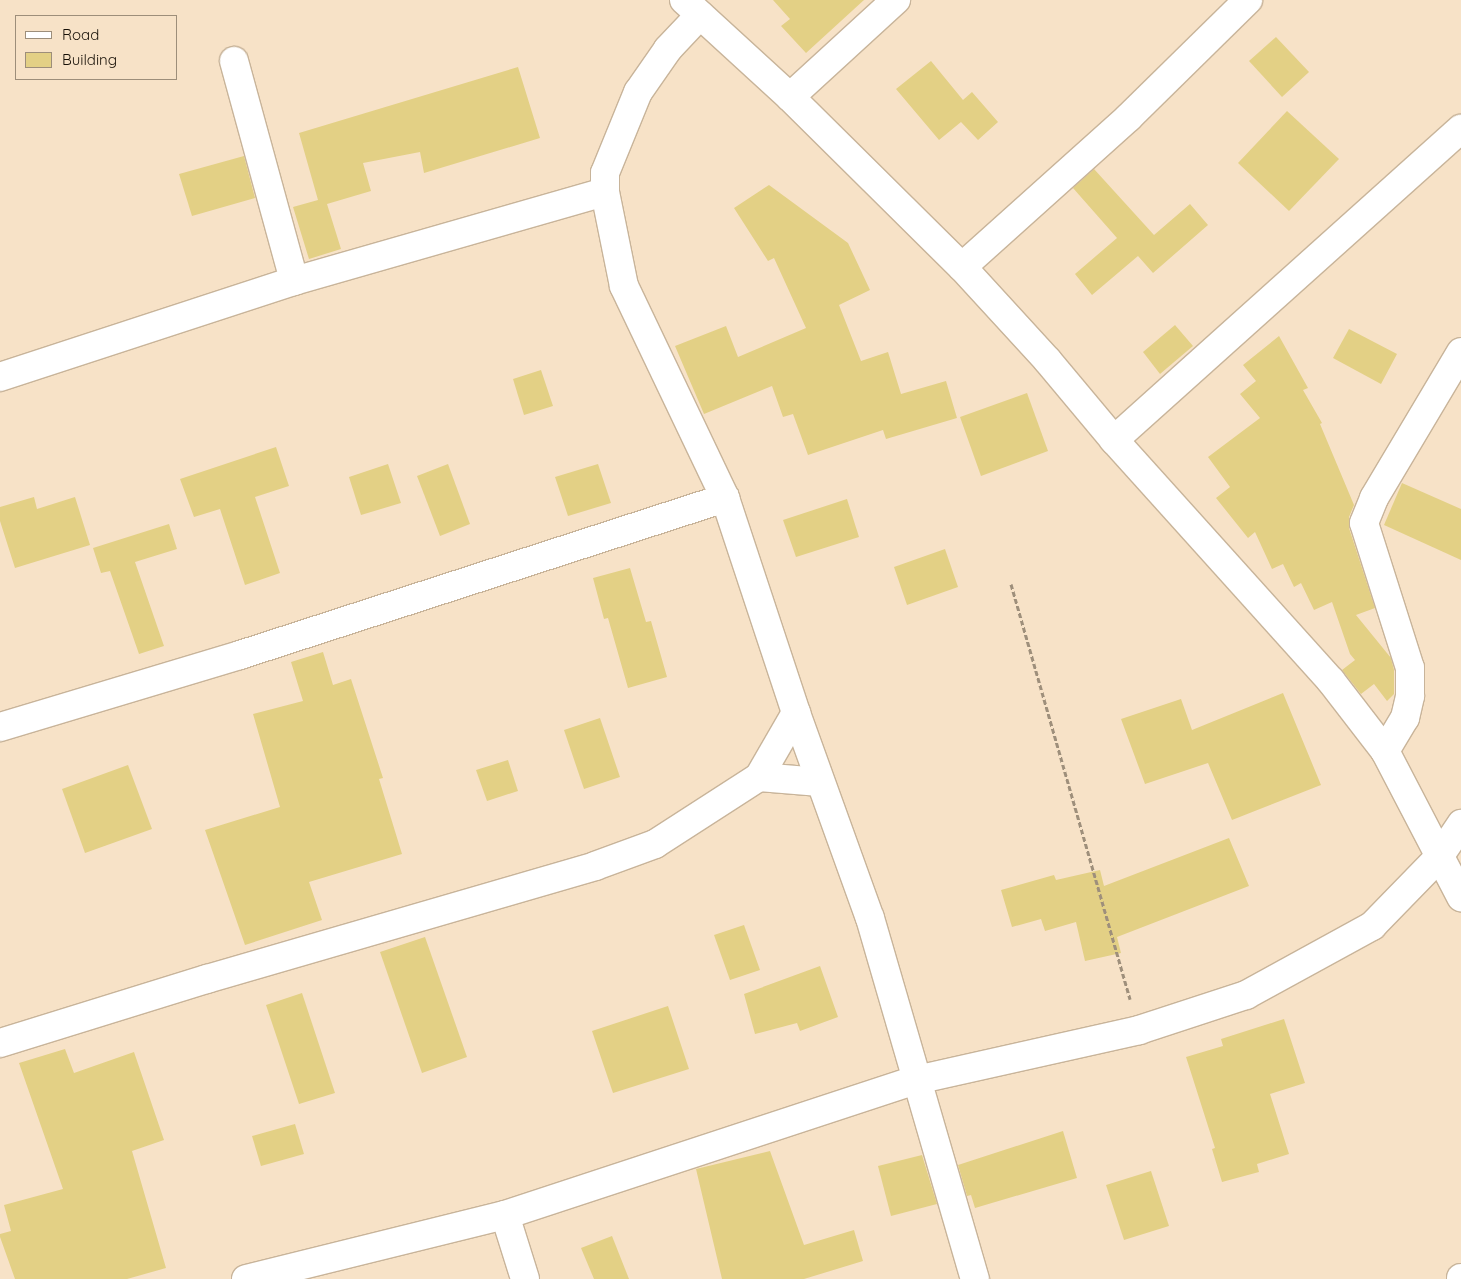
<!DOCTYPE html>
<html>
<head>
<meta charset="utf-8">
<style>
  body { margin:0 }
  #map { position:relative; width:1461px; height:1279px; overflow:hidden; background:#f7e2c7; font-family:Quicksand,sans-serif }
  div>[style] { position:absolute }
  .building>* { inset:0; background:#e3d085 }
  .path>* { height:3px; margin-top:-1.5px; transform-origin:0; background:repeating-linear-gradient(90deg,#9e8f7b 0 5px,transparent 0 7.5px) }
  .roads { filter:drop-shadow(1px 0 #c8b49a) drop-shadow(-1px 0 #c8b49a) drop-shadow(0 1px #c8b49a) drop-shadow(0 -1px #c8b49a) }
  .minor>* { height:28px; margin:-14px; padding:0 14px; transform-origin:14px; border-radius:14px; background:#fff }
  span { translate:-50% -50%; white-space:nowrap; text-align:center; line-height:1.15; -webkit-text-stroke:4px #f7e2c7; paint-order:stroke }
  .legend { position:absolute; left:15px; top:15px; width:162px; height:65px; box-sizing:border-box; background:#f7e2c7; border:1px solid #9d8e7a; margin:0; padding:6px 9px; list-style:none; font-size:15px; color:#171007 }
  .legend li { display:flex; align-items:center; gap:10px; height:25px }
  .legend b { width:25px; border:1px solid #9d8e7a }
</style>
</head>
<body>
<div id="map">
  <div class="building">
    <i style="clip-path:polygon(773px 0,864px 0,806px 53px,781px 26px,790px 19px)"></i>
    <i style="clip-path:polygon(1276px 37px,1309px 72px,1282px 97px,1249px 61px)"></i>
    <i style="clip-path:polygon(931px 61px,963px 100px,972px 92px,998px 122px,978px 140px,961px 122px,939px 140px,896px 89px)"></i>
    <i style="clip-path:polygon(518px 67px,540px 138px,424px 173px,420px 152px,363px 163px,371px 191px,327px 204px,341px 249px,309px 259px,293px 207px,318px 200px,299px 133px)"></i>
    <i style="clip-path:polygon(1287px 111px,1339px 159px,1289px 211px,1238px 163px)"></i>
    <i style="clip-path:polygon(244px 156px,255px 198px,192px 216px,179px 174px)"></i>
    <i style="clip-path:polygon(1094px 169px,1154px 235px,1190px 204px,1208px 225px,1153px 273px,1138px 256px,1092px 295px,1075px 274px,1117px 238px,1073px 188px)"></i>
    <i style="clip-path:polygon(769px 185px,848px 243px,870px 290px,839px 305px,861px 361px,888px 352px,901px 394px,946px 381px,957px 418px,886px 439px,883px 430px,808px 455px,793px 414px,783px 417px,772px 386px,704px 414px,675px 346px,726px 326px,738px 357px,806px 328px,774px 258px,768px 261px,734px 208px)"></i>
    <i style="clip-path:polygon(1175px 325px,1193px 346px,1160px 374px,1143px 352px)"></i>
    <i style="clip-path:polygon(1349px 329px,1397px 354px,1381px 384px,1333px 358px)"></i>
    <i style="clip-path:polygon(1279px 336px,1308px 388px,1303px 390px,1322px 423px,1320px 424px,1354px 505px,1349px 517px,1349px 528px,1375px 608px,1356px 615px,1391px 658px,1394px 670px,1394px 694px,1387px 701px,1374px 684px,1361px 694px,1342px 670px,1355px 660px,1350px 654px,1332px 602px,1314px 610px,1301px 583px,1294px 587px,1283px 564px,1272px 569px,1255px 532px,1248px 538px,1216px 498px,1230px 487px,1208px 457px,1260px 418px,1240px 394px,1256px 381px,1243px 365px)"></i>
    <i style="clip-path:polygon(541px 370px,553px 406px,524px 415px,513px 379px)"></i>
    <i style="clip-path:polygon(1027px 393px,1048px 451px,981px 476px,960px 417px)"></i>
    <i style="clip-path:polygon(276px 447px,289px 486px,255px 497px,280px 573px,245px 585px,220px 509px,194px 517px,180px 479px)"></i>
    <i style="clip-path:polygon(388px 464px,401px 503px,361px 515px,349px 477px)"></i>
    <i style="clip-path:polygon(448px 464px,470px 524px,440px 536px,417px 476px)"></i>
    <i style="clip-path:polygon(598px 464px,611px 503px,568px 516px,555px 477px)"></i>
    <i style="clip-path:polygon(1402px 483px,1461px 509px,1461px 560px,1384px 525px)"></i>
    <i style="clip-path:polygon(34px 497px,37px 509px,75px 497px,90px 545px,15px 568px,0 521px,0 507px)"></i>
    <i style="clip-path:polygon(847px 499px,859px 537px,796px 557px,783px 520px)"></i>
    <i style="clip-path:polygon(169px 524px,177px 549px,135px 562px,164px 646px,139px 654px,110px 571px,101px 573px,93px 548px)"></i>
    <i style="clip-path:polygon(945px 549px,958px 587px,907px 605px,894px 567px)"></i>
    <i style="clip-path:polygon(630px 568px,646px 622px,651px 621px,667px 677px,628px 688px,608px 618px,604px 619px,593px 578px)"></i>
    <i style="clip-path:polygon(323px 652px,333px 685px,351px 679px,383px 778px,379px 779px,402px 854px,309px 882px,322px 920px,245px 945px,205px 830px,280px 807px,253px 714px,303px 701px,291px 662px)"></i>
    <i style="clip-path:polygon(1283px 693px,1321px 785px,1232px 820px,1208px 763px,1145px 784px,1121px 719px,1181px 699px,1192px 730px)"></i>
    <i style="clip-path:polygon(600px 718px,620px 777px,584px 789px,564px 730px)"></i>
    <i style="clip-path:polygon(508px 760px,518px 791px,487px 801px,476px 770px)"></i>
    <i style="clip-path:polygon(128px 765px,152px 829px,85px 853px,62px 789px)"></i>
    <i style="clip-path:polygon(1229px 838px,1249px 886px,1117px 937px,1121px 953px,1085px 961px,1076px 922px,1045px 931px,1041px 919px,1012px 927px,1001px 890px,1054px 875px,1056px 880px,1100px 870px,1104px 886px)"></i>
    <i style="clip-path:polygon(744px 925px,760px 970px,730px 980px,714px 935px)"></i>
    <i style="clip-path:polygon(425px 937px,467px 1057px,422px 1073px,380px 952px)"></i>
    <i style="clip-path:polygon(820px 966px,838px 1017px,800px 1031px,797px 1023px,755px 1034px,744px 994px)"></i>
    <i style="clip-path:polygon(302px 993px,335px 1093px,299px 1104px,266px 1005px)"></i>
    <i style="clip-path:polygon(668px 1006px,689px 1069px,613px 1093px,592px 1031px)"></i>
    <i style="clip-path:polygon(1284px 1019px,1305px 1083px,1270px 1094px,1289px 1154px,1257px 1164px,1259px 1172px,1222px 1182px,1212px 1149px,1215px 1148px,1186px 1057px,1223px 1046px,1221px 1039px)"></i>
    <i style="clip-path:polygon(65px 1049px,74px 1073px,134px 1052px,164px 1140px,132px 1151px,166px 1268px,127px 1279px,15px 1279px,0 1237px,0 1234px,11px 1231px,4px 1205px,63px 1189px,19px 1063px)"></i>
    <i style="clip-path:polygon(295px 1124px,304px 1154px,261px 1166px,252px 1136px)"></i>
    <i style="clip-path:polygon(1063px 1131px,1077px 1178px,975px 1208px,971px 1195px,967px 1196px,958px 1165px)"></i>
    <i style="clip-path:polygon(770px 1151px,804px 1245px,854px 1230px,863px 1261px,804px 1279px,722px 1279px,696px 1169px)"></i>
    <i style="clip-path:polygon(922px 1155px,937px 1204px,891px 1216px,878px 1166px)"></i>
    <i style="clip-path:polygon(1151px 1171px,1169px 1226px,1124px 1240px,1106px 1185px)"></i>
    <i style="clip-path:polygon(612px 1236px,629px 1279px,594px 1279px,581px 1248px)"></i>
  </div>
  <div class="path">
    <i style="left:1011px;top:584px;width:432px;rotate:74deg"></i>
  </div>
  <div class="roads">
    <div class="minor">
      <i style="left:684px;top:0;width:144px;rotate:42.5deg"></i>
      <i style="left:790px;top:97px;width:242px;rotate:44.7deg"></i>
      <i style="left:962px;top:267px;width:127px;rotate:47.5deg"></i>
      <i style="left:1048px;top:361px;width:103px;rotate:50.1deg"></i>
      <i style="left:1114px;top:440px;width:324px;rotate:48deg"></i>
      <i style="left:1331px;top:681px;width:88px;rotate:52.4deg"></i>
      <i style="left:1385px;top:751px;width:165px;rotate:62.5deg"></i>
      <i style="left:700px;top:15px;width:47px;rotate:133.3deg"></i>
      <i style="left:668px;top:49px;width:52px;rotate:124.9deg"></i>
      <i style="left:638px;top:92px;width:87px;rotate:112.2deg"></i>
      <i style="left:605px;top:173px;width:19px;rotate:90deg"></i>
      <i style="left:605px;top:192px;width:96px;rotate:78.6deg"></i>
      <i style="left:624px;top:286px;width:235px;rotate:64.5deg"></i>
      <i style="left:725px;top:498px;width:226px;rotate:71.7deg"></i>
      <i style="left:796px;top:713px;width:218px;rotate:70.2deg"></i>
      <i style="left:870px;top:918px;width:376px;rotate:73.8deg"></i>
      <i style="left:234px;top:61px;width:228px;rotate:74.7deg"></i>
      <i style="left:790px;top:97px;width:144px;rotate:-42.5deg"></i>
      <i style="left:962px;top:267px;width:224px;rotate:-41.9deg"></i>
      <i style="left:1129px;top:117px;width:167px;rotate:-44.5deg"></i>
      <i style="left:0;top:377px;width:309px;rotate:-18.1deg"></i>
      <i style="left:294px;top:281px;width:323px;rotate:-16deg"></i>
      <i style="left:1114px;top:440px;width:466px;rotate:-41.9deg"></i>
      <i style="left:0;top:727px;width:251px;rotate:-16.7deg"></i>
      <i style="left:240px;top:655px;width:510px;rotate:-17.94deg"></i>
      <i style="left:1385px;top:751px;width:39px;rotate:-59deg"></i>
      <i style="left:1405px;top:718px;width:23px;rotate:-77deg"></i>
      <i style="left:1410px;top:696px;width:28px;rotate:-90deg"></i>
      <i style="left:1410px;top:668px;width:152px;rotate:-107.6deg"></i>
      <i style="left:1364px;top:523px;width:27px;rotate:-68deg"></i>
      <i style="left:1374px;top:498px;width:170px;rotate:-59.2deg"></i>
      <i style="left:759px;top:777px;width:61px;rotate:4.7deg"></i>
      <i style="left:0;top:1043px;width:217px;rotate:-17.2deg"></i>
      <i style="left:207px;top:979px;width:404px;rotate:-16.2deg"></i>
      <i style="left:595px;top:866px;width:64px;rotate:-20.1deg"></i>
      <i style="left:655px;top:844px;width:124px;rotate:-32.8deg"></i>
      <i style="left:759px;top:777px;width:74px;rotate:-60deg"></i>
      <i style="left:505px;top:1215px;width:67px;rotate:72.6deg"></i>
      <i style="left:246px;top:1279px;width:267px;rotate:-13.9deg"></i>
      <i style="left:505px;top:1215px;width:433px;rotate:-18.2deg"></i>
      <i style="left:916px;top:1080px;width:229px;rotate:-12.6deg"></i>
      <i style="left:1139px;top:1030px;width:113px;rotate:-18.1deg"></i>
      <i style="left:1246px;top:995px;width:144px;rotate:-28.7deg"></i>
      <i style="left:1372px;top:926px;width:96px;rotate:-45.8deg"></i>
      <i style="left:1439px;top:857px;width:40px;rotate:-56deg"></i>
      <i style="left:1461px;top:1279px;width:1px;rotate:-90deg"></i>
    </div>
  </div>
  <ul class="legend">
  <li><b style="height:6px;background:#fff"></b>Road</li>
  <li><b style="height:14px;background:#e3d085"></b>Building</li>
  </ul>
</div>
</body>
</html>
